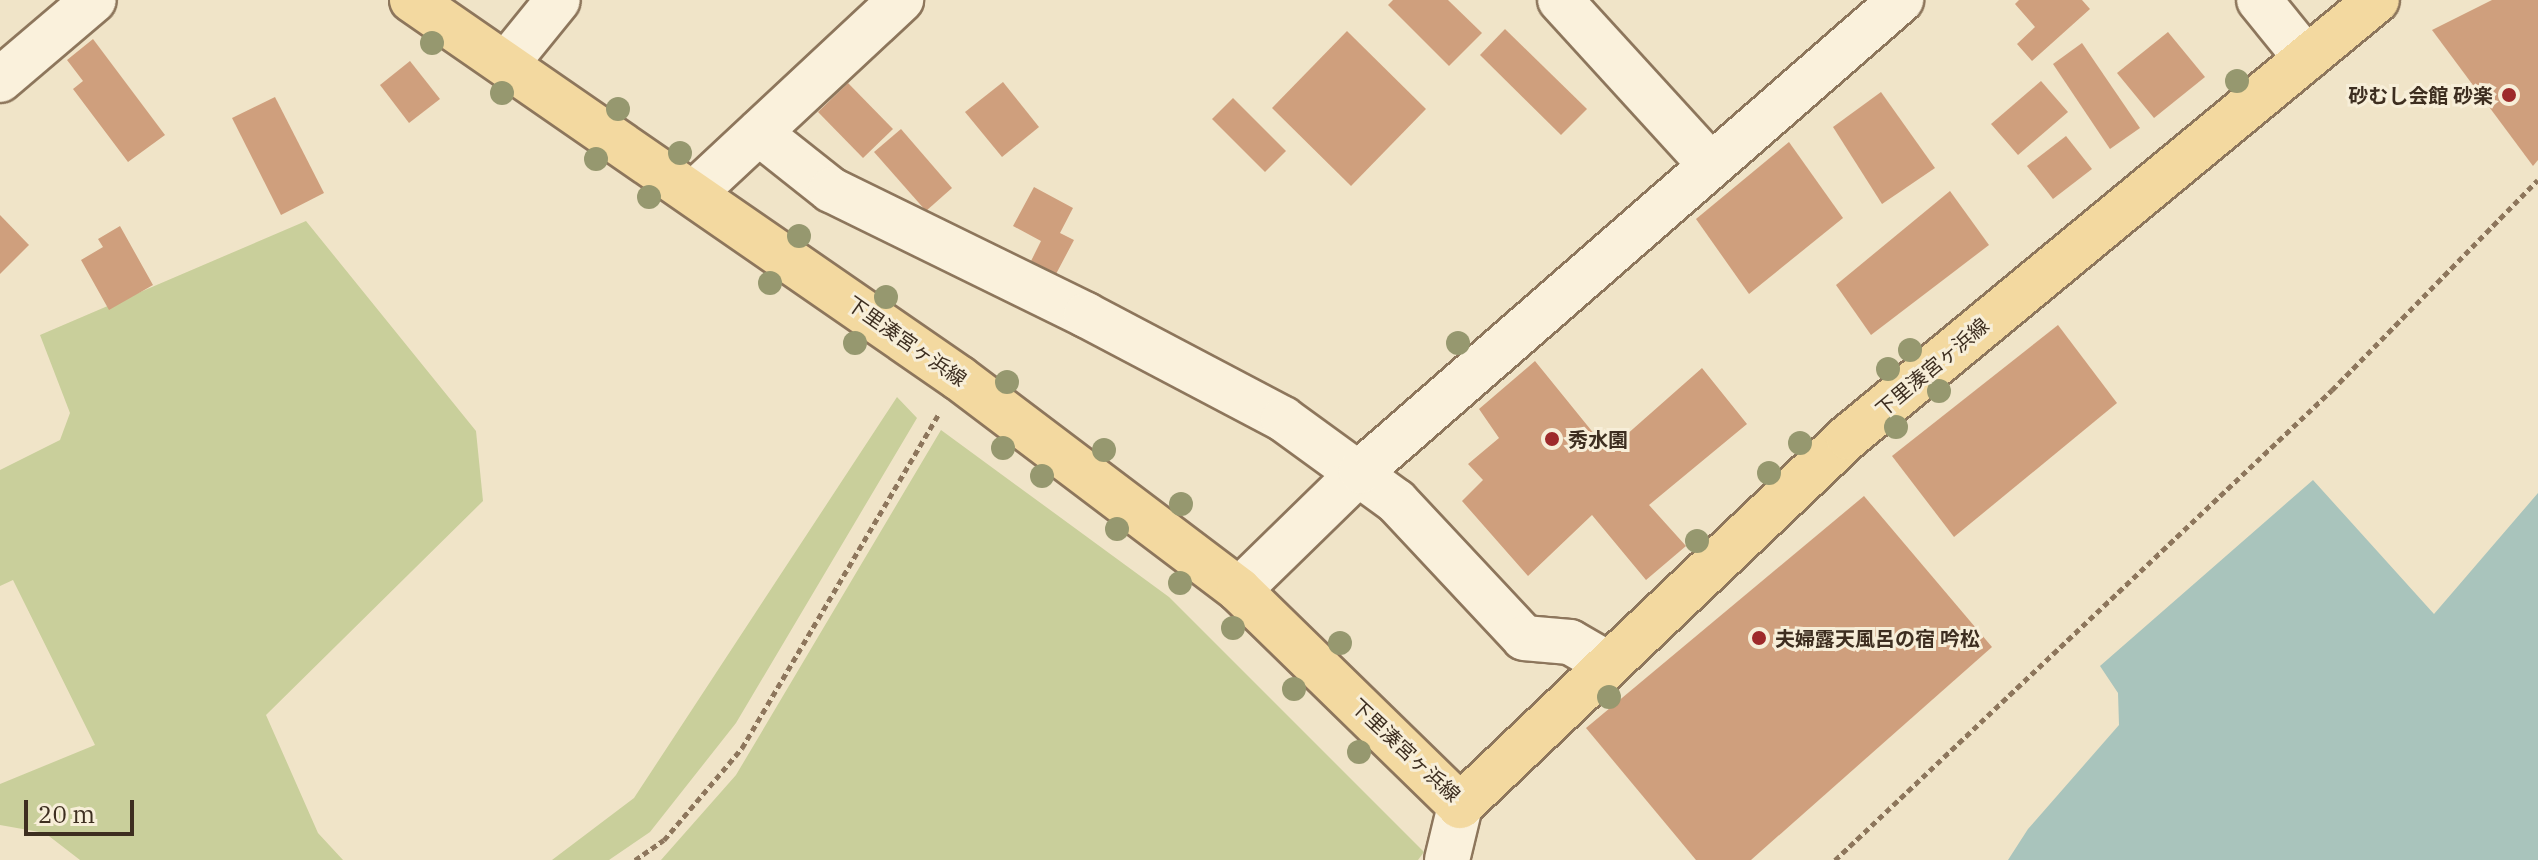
<!DOCTYPE html>
<html>
<head>
<meta charset="utf-8">
<style>
  body { margin:0 }
  #map { position:relative; width:2538px; height:860px; overflow:hidden; background:#f0e4c8; font-family:"IBM Plex Serif","Noto Sans JP",serif }
  div>[style] { position:absolute }
  .green>* { inset:0; background:#c9cf9b }
  .water>* { inset:0; background:#a9c4bc }
  .building>* { inset:0; background:#cf9f7d }
  .path>* { height:5px; margin-top:-2.5px; transform-origin:0; background:repeating-linear-gradient(90deg,#8d765c 0 6px,transparent 0 10px) }
  .roads { filter:drop-shadow(2px 0 #8d765c) drop-shadow(-2px 0 #8d765c) drop-shadow(0 2px #8d765c) drop-shadow(0 -2px #8d765c) }
  .minor>* { height:44px; margin:-22px; padding:0 22px; transform-origin:22px; border-radius:22px; background:#faf1dc }
  .major>* { height:44px; margin:-22px; padding:0 22px; transform-origin:22px; border-radius:22px; background:#f3d9a0 }
  .trees>* { width:24px; height:24px; margin:-12px; border-radius:50%; background:#96986f }
  .dots>* { width:22px; height:22px; translate:-50% -50%; box-sizing:border-box; border:4px solid #f7eed8; border-radius:50% }
  span { translate:-50% -50%; white-space:nowrap; text-align:center; line-height:1.15; -webkit-text-stroke:6px #f7eed8; paint-order:stroke }
  .poi-label { font-size:20px; color:#3d2e20; font-weight:700 }
  .right { translate:-100% -50%; text-align:right }
  .left { translate:0 -50%; text-align:left }
  .street-label { font-size:20px; color:#3d2e20 }
  .scale { position:absolute; left:24px; top:800px; width:110px; height:36px; box-sizing:border-box; border:4px solid #3d2e20; border-top:0; padding-left:10px; font-size:24px; line-height:28px; white-space:nowrap; color:#3d2e20; -webkit-text-stroke:6px #f7eed8; paint-order:stroke }
</style>
</head>
<body>
<div id="map">
  <div class="green">
    <i style="clip-path:polygon(306px 221px,476px 431px,483px 501px,266px 715px,318px 833px,343px 860px,80px 860px,45px 833px,0 825px,0 784px,95px 745px,13px 580px,0 586px,0 470px,60px 440px,70px 413px,40px 335px)"></i>
    <i style="clip-path:polygon(897px 397px,917px 418px,736px 723px,650px 832px,609px 860px,552px 860px,634px 798px)"></i>
    <i style="clip-path:polygon(941px 430px,1169px 597px,1424px 852px,1418px 860px,661px 860px,736px 775px)"></i>
  </div>
  <div class="water">
    <i style="clip-path:polygon(2313px 480px,2434px 614px,2538px 493px,2538px 860px,2008px 860px,2028px 829px,2119px 725px,2118px 693px,2100px 666px)"></i>
  </div>
  <div class="building">
    <i style="clip-path:polygon(1393px 0,1448px 0,1482px 33px,1449px 66px,1388px 5px)"></i>
    <i style="clip-path:polygon(2019px 0,2082px 0,2090px 9px,2032px 61px,2017px 44px,2035px 27px,2015px 4px)"></i>
    <i style="clip-path:polygon(2492px 0,2538px 0,2538px 160px,2533px 166px,2432px 30px)"></i>
    <i style="clip-path:polygon(1505px 29px,1587px 109px,1561px 135px,1480px 55px)"></i>
    <i style="clip-path:polygon(1347px 31px,1426px 109px,1351px 186px,1272px 108px)"></i>
    <i style="clip-path:polygon(2168px 32px,2205px 77px,2154px 118px,2117px 73px)"></i>
    <i style="clip-path:polygon(93px 39px,165px 135px,128px 162px,73px 89px,83px 81px,67px 60px)"></i>
    <i style="clip-path:polygon(2082px 43px,2140px 128px,2110px 149px,2053px 64px)"></i>
    <i style="clip-path:polygon(410px 61px,440px 99px,409px 123px,380px 85px)"></i>
    <i style="clip-path:polygon(2041px 81px,2068px 112px,2018px 155px,1991px 124px)"></i>
    <i style="clip-path:polygon(1003px 82px,1039px 127px,1002px 157px,965px 112px)"></i>
    <i style="clip-path:polygon(848px 83px,893px 129px,863px 158px,818px 112px)"></i>
    <i style="clip-path:polygon(1881px 92px,1935px 168px,1882px 204px,1833px 127px)"></i>
    <i style="clip-path:polygon(275px 97px,324px 193px,281px 215px,232px 118px)"></i>
    <i style="clip-path:polygon(1233px 98px,1286px 151px,1265px 172px,1212px 119px)"></i>
    <i style="clip-path:polygon(901px 129px,952px 188px,926px 211px,874px 152px)"></i>
    <i style="clip-path:polygon(2066px 136px,2092px 169px,2053px 199px,2027px 166px)"></i>
    <i style="clip-path:polygon(1789px 142px,1843px 218px,1749px 294px,1696px 219px)"></i>
    <i style="clip-path:polygon(1034px 187px,1073px 208px,1060px 233px,1074px 240px,1056px 274px,1031px 261px,1041px 241px,1013px 226px)"></i>
    <i style="clip-path:polygon(1950px 191px,1989px 245px,1871px 335px,1836px 285px)"></i>
    <i style="clip-path:polygon(0 215px,29px 245px,0 274px)"></i>
    <i style="clip-path:polygon(120px 226px,153px 285px,109px 310px,81px 260px,103px 247px,98px 239px)"></i>
    <i style="clip-path:polygon(2058px 325px,2117px 403px,1954px 537px,1892px 456px)"></i>
    <i style="clip-path:polygon(1535px 361px,1608px 451px,1702px 368px,1747px 424px,1649px 505px,1686px 546px,1646px 580px,1592px 515px,1528px 576px,1462px 501px,1483px 480px,1468px 464px,1499px 438px,1479px 409px)"></i>
    <i style="clip-path:polygon(1864px 496px,1992px 647px,1751px 860px,1696px 860px,1586px 728px)"></i>
  </div>
  <div class="path">
    <i style="left:635px;top:860px;width:35px;rotate:-35deg"></i>
    <i style="left:664px;top:840px;width:121px;rotate:-49.7deg"></i>
    <i style="left:742px;top:748px;width:389px;rotate:-59.5deg"></i>
    <i style="left:1835px;top:860px;width:684px;rotate:-43.4deg"></i>
    <i style="left:2332px;top:390px;width:294px;rotate:-45.6deg"></i>
  </div>
  <div class="roads">
    <div class="minor">
      <i style="left:1560px;top:0;width:222px;rotate:47.6deg"></i>
      <i style="left:2259px;top:0;width:75px;rotate:51deg"></i>
      <i style="left:506px;top:64px;width:82px;rotate:-50.9deg"></i>
      <i style="left:0;top:80px;width:123px;rotate:-40.4deg"></i>
      <i style="left:759px;top:133px;width:92px;rotate:38.4deg"></i>
      <i style="left:831px;top:190px;width:284px;rotate:26.1deg"></i>
      <i style="left:1086px;top:315px;width:223px;rotate:27.8deg"></i>
      <i style="left:1283px;top:419px;width:140px;rotate:36deg"></i>
      <i style="left:1396px;top:501px;width:187px;rotate:46.9deg"></i>
      <i style="left:1524px;top:638px;width:46px;rotate:5deg"></i>
      <i style="left:1570px;top:642px;width:44px;rotate:30.1deg"></i>
      <i style="left:695px;top:192px;width:282px;rotate:-43deg"></i>
      <i style="left:1239px;top:590px;width:170px;rotate:-44.3deg"></i>
      <i style="left:1361px;top:471px;width:717px;rotate:-41.1deg"></i>
      <i style="left:1447px;top:860px;width:56px;rotate:-76.5deg"></i>
    </div>
    <div class="major">
      <i style="left:412px;top:0;width:665px;rotate:34.65deg"></i>
      <i style="left:959px;top:378px;width:351px;rotate:37.1deg"></i>
      <i style="left:1239px;top:590px;width:309px;rotate:44.3deg"></i>
      <i style="left:1460px;top:806px;width:535px;rotate:-43.56deg"></i>
      <i style="left:1848px;top:437px;width:686px;rotate:-39.56deg"></i>
    </div>
  </div>
  <div class="trees">
    <i style="left:432px;top:43px"></i>
    <i style="left:2237px;top:81px"></i>
    <i style="left:502px;top:93px"></i>
    <i style="left:618px;top:109px"></i>
    <i style="left:680px;top:153px"></i>
    <i style="left:596px;top:159px"></i>
    <i style="left:649px;top:197px"></i>
    <i style="left:799px;top:236px"></i>
    <i style="left:770px;top:283px"></i>
    <i style="left:886px;top:297px"></i>
    <i style="left:855px;top:343px"></i>
    <i style="left:1458px;top:343px"></i>
    <i style="left:1910px;top:350px"></i>
    <i style="left:1888px;top:369px"></i>
    <i style="left:1007px;top:382px"></i>
    <i style="left:1939px;top:391px"></i>
    <i style="left:1896px;top:427px"></i>
    <i style="left:1800px;top:443px"></i>
    <i style="left:1003px;top:448px"></i>
    <i style="left:1104px;top:450px"></i>
    <i style="left:1769px;top:473px"></i>
    <i style="left:1042px;top:476px"></i>
    <i style="left:1181px;top:504px"></i>
    <i style="left:1117px;top:529px"></i>
    <i style="left:1697px;top:541px"></i>
    <i style="left:1180px;top:583px"></i>
    <i style="left:1233px;top:628px"></i>
    <i style="left:1340px;top:643px"></i>
    <i style="left:1294px;top:689px"></i>
    <i style="left:1609px;top:697px"></i>
    <i style="left:1359px;top:752px"></i>
  </div>
  <div class="dots">
    <i style="left:2509px;top:95px;background:#9e2a2b"></i>
    <i style="left:1552px;top:439px;background:#9e2a2b"></i>
    <i style="left:1759px;top:638px;background:#9e2a2b"></i>
  </div>
  <div class="poi-label">
    <span class="right" style="left:2493px;top:95px">砂むし会館 砂楽</span>
    <span class="left" style="left:1568px;top:439px">秀水園</span>
    <span class="left" style="left:1775px;top:638px">夫婦露天風呂の宿 吟松</span>
  </div>
  <div class="street-label">
    <span style="left:907px;top:341px;rotate:35deg">下里湊宮ヶ浜線</span>
    <span style="left:1932px;top:367px;rotate:-40deg">下里湊宮ヶ浜線</span>
    <span style="left:1406px;top:750px;rotate:43deg">下里湊宮ヶ浜線</span>
  </div>
  <div class="scale">20 m</div>
</div>
</body>
</html>
